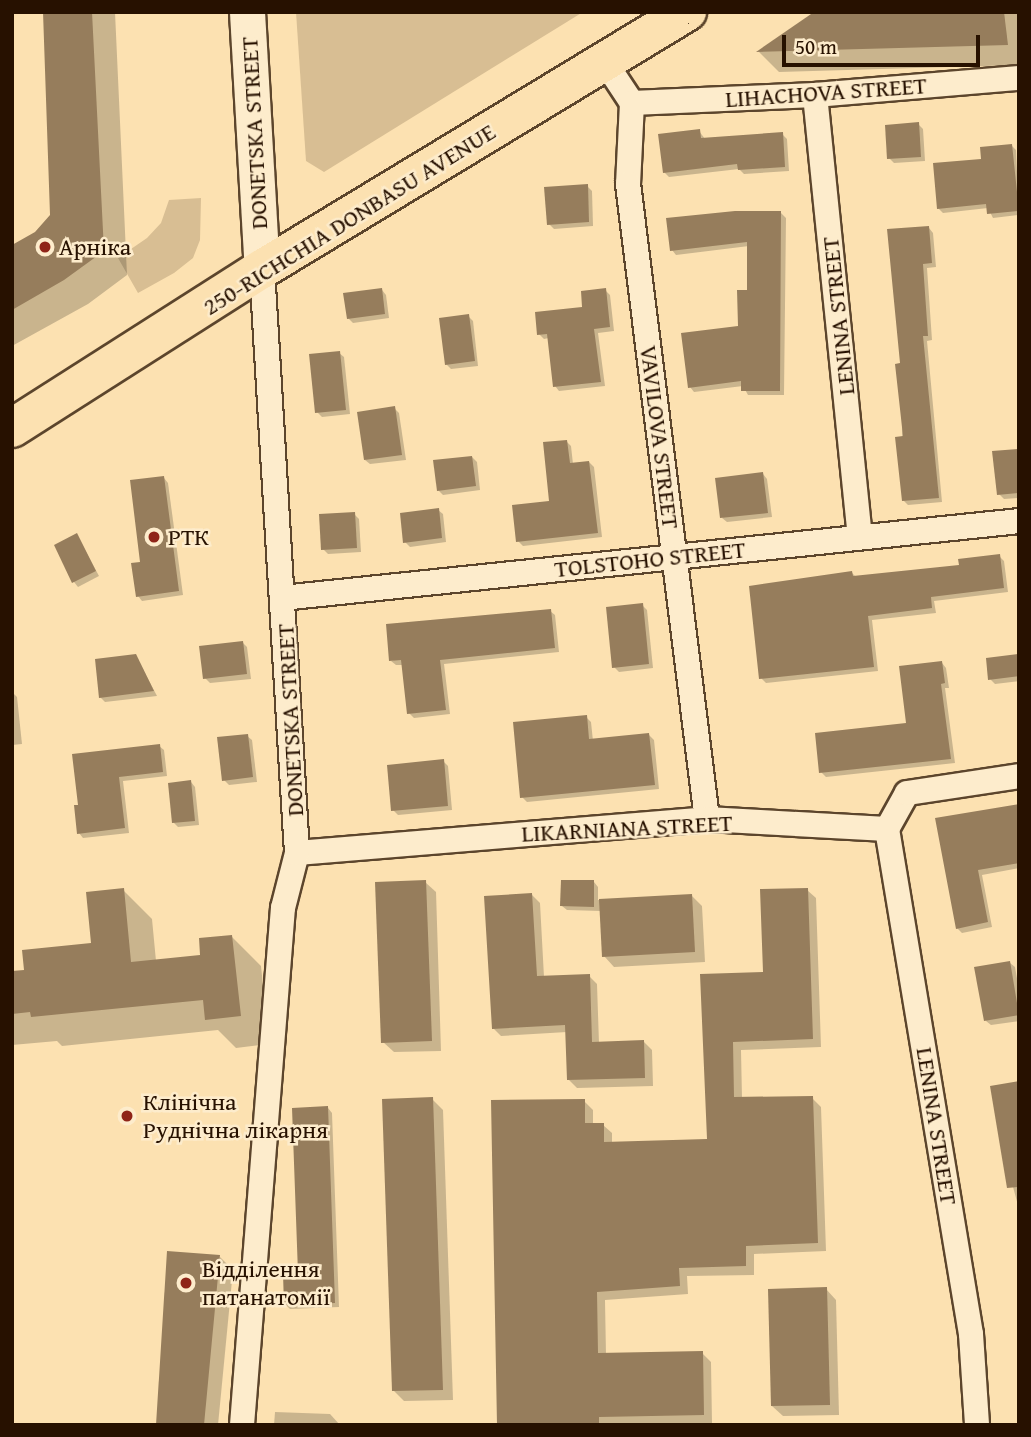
<!DOCTYPE html>
<html>
<head>
<meta charset="utf-8">
<style>
  body { margin:0 }
  #map { position:relative; width:1031px; height:1437px; overflow:hidden; background:#fce1b1; font-family:"Gentium Book Plus",serif }
  div>[style] { position:absolute }
  .green>* { inset:0; background:#d8be93 }
  .shadow>* { inset:0; background:#0003 }
  .building>* { inset:0; background:#967d5c }
  .roads { filter:drop-shadow(2px 0 #5c452c) drop-shadow(-2px 0 #5c452c) drop-shadow(0 2px #5c452c) drop-shadow(0 -2px #5c452c) }
  .street>* { height:24px; margin:-12px; padding:0 12px; transform-origin:12px; border-radius:12px; background:#fdeccc }
  .secondary>* { height:35px; margin:-17.5px; padding:0 17.5px; transform-origin:17.5px; border-radius:17.5px; background:#fdeccc }
  .primary>* { height:38px; margin:-19px; padding:0 19px; transform-origin:19px; border-radius:19px; background:#fce1b1 }
  .dots>* { width:19px; height:19px; translate:-50% -50%; box-sizing:border-box; border:4px solid #fdeccc; border-radius:50% }
  span { translate:-50% -50%; white-space:nowrap; text-align:center; line-height:1.15; -webkit-text-stroke:5px #fdeccc; paint-order:stroke }
  .street-label { font-size:24px; color:#271100 }
  .poi-label { font-size:24px; color:#271100 }
  .left { translate:0 -50%; text-align:left }
  .frame { position:absolute; inset:0; border:14px solid #271100; pointer-events:none }
  .scale { position:absolute; left:782px; top:35px; width:198px; height:32px; box-sizing:border-box; border:4px solid #271100; border-top:0; padding-left:9px; font-size:21px; line-height:24px; white-space:nowrap; color:#271100; -webkit-text-stroke:5px #fdeccc; paint-order:stroke }
</style>
</head>
<body>
<div id="map">
  <div class="green">
    <i style="clip-path:polygon(296px 12px,583px 12px,324px 172px,306px 161px)"></i>
    <i style="clip-path:polygon(201px 198px,200px 240px,193px 258px,174px 273px,138px 293px,118px 258px,147px 238px,161px 223px,169px 200px)"></i>
  </div>
  <div class="shadow">
    <i style="clip-path:polygon(44px 12px,115px 12px,127px 275px,88px 304px,12px 346px,12px 247px,36px 234px,52px 215px)"></i>
    <i style="clip-path:polygon(817px 12px,1019px 12px,1019px 65px,779px 72px,759px 52px)"></i>
    <i style="clip-path:polygon(918px 124px,923px 129px,925px 161px,894px 163px,889px 158px)"></i>
    <i style="clip-path:polygon(699px 131px,705px 139px,782px 134px,787px 139px,789px 171px,744px 174px,739px 169px,669px 177px,664px 172px)"></i>
    <i style="clip-path:polygon(1011px 145px,1016px 150px,1019px 215px,993px 218px,988px 208px,943px 213px,938px 208px,983px 160px)"></i>
    <i style="clip-path:polygon(587px 186px,592px 191px,593px 226px,554px 229px,549px 224px)"></i>
    <i style="clip-path:polygon(781px 213px,786px 218px,784px 395px,748px 395px,743px 386px,694px 392px,690px 387px,739px 328px,749px 291px,749px 246px,676px 255px,672px 250px)"></i>
    <i style="clip-path:polygon(929px 228px,933px 233px,936px 267px,927px 268px,932px 340px,927px 341px,942px 502px,908px 505px,903px 500px,901px 365px)"></i>
    <i style="clip-path:polygon(382px 290px,386px 295px,389px 318px,353px 323px,348px 318px)"></i>
    <i style="clip-path:polygon(605px 290px,610px 295px,614px 331px,598px 333px,605px 386px,559px 391px,555px 386px,549px 338px,544px 339px,539px 334px,584px 309px)"></i>
    <i style="clip-path:polygon(468px 316px,473px 321px,478px 366px,451px 369px,446px 364px)"></i>
    <i style="clip-path:polygon(339px 353px,344px 357px,350px 414px,322px 417px,317px 412px)"></i>
    <i style="clip-path:polygon(394px 408px,399px 413px,406px 460px,370px 464px,365px 460px)"></i>
    <i style="clip-path:polygon(566px 441px,571px 446px,573px 464px,589px 462px,594px 467px,602px 537px,523px 546px,518px 541px,551px 503px)"></i>
    <i style="clip-path:polygon(1019px 451px,1019px 498px,1004px 499px,999px 494px)"></i>
    <i style="clip-path:polygon(472px 457px,477px 462px,480px 490px,443px 495px,438px 490px)"></i>
    <i style="clip-path:polygon(763px 474px,767px 479px,772px 517px,727px 522px,722px 518px)"></i>
    <i style="clip-path:polygon(164px 478px,168px 483px,183px 595px,142px 601px,138px 596px,142px 563px)"></i>
    <i style="clip-path:polygon(438px 510px,443px 514px,446px 542px,410px 547px,405px 542px)"></i>
    <i style="clip-path:polygon(354px 514px,359px 519px,361px 552px,328px 554px,323px 549px)"></i>
    <i style="clip-path:polygon(77px 535px,99px 576px,78px 587px,74px 582px)"></i>
    <i style="clip-path:polygon(999px 556px,1004px 561px,1008px 592px,934px 601px,936px 613px,872px 620px,878px 671px,766px 683px,761px 678px,852px 573px,856px 577px,961px 567px)"></i>
    <i style="clip-path:polygon(642px 605px,647px 610px,653px 668px,619px 672px,614px 667px)"></i>
    <i style="clip-path:polygon(550px 611px,555px 615px,559px 652px,444px 664px,450px 714px,414px 718px,409px 713px,403px 665px,396px 665px,391px 661px)"></i>
    <i style="clip-path:polygon(243px 643px,247px 647px,251px 679px,210px 683px,205px 678px)"></i>
    <i style="clip-path:polygon(136px 656px,157px 696px,105px 702px,100px 697px)"></i>
    <i style="clip-path:polygon(1019px 656px,1019px 681px,995px 684px,990px 679px)"></i>
    <i style="clip-path:polygon(942px 663px,946px 668px,949px 688px,945px 688px,955px 763px,826px 777px,821px 772px,908px 725px)"></i>
    <i style="clip-path:polygon(12px 692px,17px 697px,22px 744px,12px 745px)"></i>
    <i style="clip-path:polygon(586px 717px,591px 722px,593px 741px,649px 735px,654px 740px,659px 789px,527px 802px,522px 797px)"></i>
    <i style="clip-path:polygon(247px 736px,252px 740px,257px 782px,229px 785px,224px 780px)"></i>
    <i style="clip-path:polygon(159px 746px,164px 750px,167px 776px,123px 781px,129px 833px,83px 838px,79px 833px,76px 807px)"></i>
    <i style="clip-path:polygon(443px 761px,448px 766px,452px 810px,398px 815px,393px 810px)"></i>
    <i style="clip-path:polygon(191px 782px,195px 787px,199px 825px,178px 827px,173px 822px)"></i>
    <i style="clip-path:polygon(1019px 808px,1019px 868px,982px 875px,992px 927px,962px 933px,957px 928px,937px 820px)"></i>
    <i style="clip-path:polygon(425px 882px,436px 892px,441px 1051px,394px 1052px,383px 1042px)"></i>
    <i style="clip-path:polygon(594px 882px,598px 887px,598px 900px,691px 895px,702px 906px,705px 962px,614px 967px,604px 956px,601px 911px,567px 910px,562px 906px)"></i>
    <i style="clip-path:polygon(123px 890px,152px 919px,156px 961px,202px 956px,232px 937px,261px 966px,269px 1044px,236px 1048px,218px 1030px,62px 1046px,57px 1041px,12px 1045px,12px 973px,26px 971px,93px 945px)"></i>
    <i style="clip-path:polygon(807px 890px,816px 898px,821px 1047px,741px 1050px,742px 1098px,812px 1098px,821px 1107px,826px 1251px,754px 1254px,754px 1275px,687px 1276px,688px 1294px,605px 1300px,606px 1355px,702px 1353px,711px 1362px,712px 1423px,499px 1425px,584px 1101px,593px 1110px,593px 1125px,603px 1125px,612px 1133px,612px 1144px,709px 1140px,702px 976px,764px 974px)"></i>
    <i style="clip-path:polygon(532px 895px,540px 903px,544px 977px,589px 976px,597px 984px,599px 1043px,644px 1042px,652px 1050px,653px 1086px,577px 1088px,569px 1080px,567px 1032px,501px 1036px,493px 1028px)"></i>
    <i style="clip-path:polygon(1010px 963px,1015px 967px,1019px 990px,1019px 1021px,991px 1025px,986px 1021px)"></i>
    <i style="clip-path:polygon(1019px 1083px,1019px 1209px,1001px 1143px)"></i>
    <i style="clip-path:polygon(432px 1099px,443px 1110px,453px 1400px,404px 1401px,394px 1391px)"></i>
    <i style="clip-path:polygon(328px 1108px,332px 1113px,339px 1307px,290px 1309px,285px 1304px,300px 1274px)"></i>
    <i style="clip-path:polygon(220px 1257px,233px 1270px,218px 1425px,159px 1425px)"></i>
    <i style="clip-path:polygon(826px 1289px,836px 1300px,839px 1415px,783px 1416px,772px 1406px)"></i>
    <i style="clip-path:polygon(275px 1412px,330px 1414px,340px 1425px,274px 1425px)"></i>
  </div>
  <div class="building">
    <i style="clip-path:polygon(43px 12px,92px 12px,104px 251px,64px 280px,12px 310px,12px 245px,35px 232px,50px 215px)"></i>
    <i style="clip-path:polygon(814px 12px,1004px 12px,1008px 45px,756px 52px)"></i>
    <i style="clip-path:polygon(919px 122px,921px 157px,887px 159px,885px 125px)"></i>
    <i style="clip-path:polygon(700px 129px,701px 138px,783px 132px,785px 167px,738px 170px,737px 164px,663px 173px,658px 134px)"></i>
    <i style="clip-path:polygon(1012px 144px,1019px 211px,987px 214px,986px 204px,937px 209px,933px 163px,981px 159px,980px 147px)"></i>
    <i style="clip-path:polygon(588px 184px,589px 222px,547px 225px,544px 187px)"></i>
    <i style="clip-path:polygon(735px 211px,781px 211px,780px 391px,741px 391px,741px 381px,688px 388px,681px 333px,738px 326px,737px 290px,747px 290px,747px 242px,670px 251px,666px 218px)"></i>
    <i style="clip-path:polygon(929px 226px,932px 263px,923px 264px,928px 336px,923px 336px,939px 498px,902px 501px,895px 437px,903px 436px,895px 364px,900px 363px,887px 229px)"></i>
    <i style="clip-path:polygon(382px 288px,385px 314px,347px 319px,343px 293px)"></i>
    <i style="clip-path:polygon(606px 288px,610px 327px,594px 329px,601px 382px,553px 387px,547px 334px,537px 335px,535px 312px,582px 307px,581px 291px)"></i>
    <i style="clip-path:polygon(469px 314px,475px 361px,445px 365px,439px 318px)"></i>
    <i style="clip-path:polygon(340px 351px,346px 410px,315px 413px,309px 354px)"></i>
    <i style="clip-path:polygon(395px 406px,402px 455px,364px 460px,357px 412px)"></i>
    <i style="clip-path:polygon(567px 440px,570px 463px,589px 461px,598px 533px,516px 542px,512px 505px,549px 501px,543px 442px)"></i>
    <i style="clip-path:polygon(1019px 449px,1019px 493px,997px 495px,992px 451px)"></i>
    <i style="clip-path:polygon(472px 456px,476px 486px,437px 491px,433px 460px)"></i>
    <i style="clip-path:polygon(763px 472px,768px 513px,720px 518px,715px 478px)"></i>
    <i style="clip-path:polygon(164px 476px,179px 591px,136px 597px,131px 563px,140px 562px,130px 480px)"></i>
    <i style="clip-path:polygon(439px 508px,442px 538px,403px 543px,400px 513px)"></i>
    <i style="clip-path:polygon(355px 512px,357px 548px,321px 550px,319px 514px)"></i>
    <i style="clip-path:polygon(77px 533px,96px 571px,72px 583px,54px 545px)"></i>
    <i style="clip-path:polygon(1000px 554px,1004px 588px,931px 597px,932px 608px,868px 616px,874px 667px,759px 679px,749px 586px,852px 571px,853px 576px,959px 565px,958px 559px)"></i>
    <i style="clip-path:polygon(643px 603px,649px 664px,612px 668px,606px 607px)"></i>
    <i style="clip-path:polygon(551px 609px,555px 648px,440px 660px,446px 710px,407px 714px,401px 660px,389px 661px,386px 624px)"></i>
    <i style="clip-path:polygon(243px 641px,247px 674px,203px 679px,199px 646px)"></i>
    <i style="clip-path:polygon(136px 654px,154px 691px,99px 698px,95px 659px)"></i>
    <i style="clip-path:polygon(1019px 654px,1019px 676px,988px 680px,986px 658px)"></i>
    <i style="clip-path:polygon(942px 661px,945px 683px,941px 684px,951px 759px,819px 773px,815px 733px,906px 723px,899px 666px)"></i>
    <i style="clip-path:polygon(587px 715px,589px 739px,649px 733px,655px 785px,520px 798px,513px 722px)"></i>
    <i style="clip-path:polygon(248px 734px,253px 777px,222px 781px,217px 737px)"></i>
    <i style="clip-path:polygon(160px 744px,163px 772px,119px 777px,125px 828px,77px 834px,74px 805px,78px 805px,72px 754px)"></i>
    <i style="clip-path:polygon(444px 759px,448px 806px,391px 811px,387px 765px)"></i>
    <i style="clip-path:polygon(191px 780px,195px 821px,172px 823px,168px 783px)"></i>
    <i style="clip-path:polygon(1019px 804px,1019px 863px,978px 870px,988px 922px,956px 929px,935px 818px)"></i>
    <i style="clip-path:polygon(426px 880px,432px 1041px,381px 1043px,375px 882px)"></i>
    <i style="clip-path:polygon(561px 880px,594px 880px,594px 907px,560px 906px)"></i>
    <i style="clip-path:polygon(124px 888px,131px 962px,200px 955px,199px 938px,232px 935px,241px 1016px,205px 1020px,203px 1000px,31px 1017px,30px 1012px,12px 1014px,12px 971px,24px 970px,22px 950px,91px 943px,86px 892px)"></i>
    <i style="clip-path:polygon(808px 888px,813px 1039px,733px 1042px,734px 1097px,813px 1096px,818px 1243px,746px 1246px,746px 1266px,679px 1268px,680px 1286px,597px 1292px,598px 1353px,703px 1351px,704px 1415px,599px 1417px,599px 1425px,497px 1425px,491px 1100px,585px 1099px,585px 1123px,604px 1123px,604px 1142px,707px 1139px,700px 974px,763px 972px,760px 889px)"></i>
    <i style="clip-path:polygon(532px 893px,537px 976px,590px 974px,592px 1042px,644px 1040px,645px 1078px,567px 1080px,565px 1025px,492px 1029px,484px 896px)"></i>
    <i style="clip-path:polygon(692px 894px,695px 952px,602px 957px,599px 899px)"></i>
    <i style="clip-path:polygon(1010px 961px,1019px 1015px,984px 1021px,974px 967px)"></i>
    <i style="clip-path:polygon(1019px 1081px,1019px 1187px,1007px 1188px,990px 1086px)"></i>
    <i style="clip-path:polygon(433px 1097px,443px 1390px,392px 1391px,382px 1099px)"></i>
    <i style="clip-path:polygon(328px 1106px,335px 1303px,284px 1305px,283px 1274px,298px 1273px,292px 1108px)"></i>
    <i style="clip-path:polygon(167px 1251px,220px 1255px,204px 1425px,156px 1425px)"></i>
    <i style="clip-path:polygon(827px 1287px,830px 1405px,771px 1406px,768px 1289px)"></i>
  </div>
  <div class="roads">
    <div class="street">
      <i style="left:605px;top:62px;width:49px;rotate:56.6deg"></i>
      <i style="left:632px;top:103px;width:81px;rotate:92.8deg"></i>
      <i style="left:628px;top:184px;width:640px;rotate:82.91deg"></i>
      <i style="left:815px;top:95px;width:443px;rotate:84.2deg"></i>
      <i style="left:632px;top:103px;width:183px;rotate:-2.5deg"></i>
      <i style="left:815px;top:95px;width:205px;rotate:-4.8deg"></i>
      <i style="left:282px;top:598px;width:741px;rotate:-5.96deg"></i>
      <i style="left:887px;top:829px;width:512px;rotate:80.56deg"></i>
      <i style="left:971px;top:1334px;width:91px;rotate:86.2deg"></i>
      <i style="left:887px;top:829px;width:41px;rotate:-60.9deg"></i>
      <i style="left:907px;top:793px;width:113px;rotate:-8.6deg"></i>
      <i style="left:297px;top:853px;width:411px;rotate:-4.7deg"></i>
      <i style="left:707px;top:819px;width:180px;rotate:3.2deg"></i>
      <i style="left:242px;top:1425px;width:519px;rotate:-85.47deg"></i>
      <i style="left:283px;top:908px;width:57px;rotate:-75.7deg"></i>
      <i style="left:297px;top:853px;width:585px;rotate:-93.43deg"></i>
    </div>
    <div class="secondary">
      <i style="left:247px;top:12px;width:257px;rotate:86.7deg"></i>
    </div>
    <div class="primary">
      <i style="left:12px;top:428px;width:296px;rotate:-32.5deg"></i>
      <i style="left:262px;top:269px;width:497px;rotate:-31.2deg"></i>
    </div>
  </div>
  <div class="dots">
    <i style="left:45px;top:247px;background:#8f2418"></i>
    <i style="left:154px;top:537px;background:#8f2418"></i>
    <i style="left:127px;top:1116px;background:#8f2418"></i>
    <i style="left:186px;top:1283px;background:#8f2418"></i>
  </div>
  <div class="street-label">
    <span style="left:826px;top:92px;rotate:-4deg">LIHACHOVA STREET</span>
    <span style="left:254px;top:133px;rotate:-93deg">DONETSKA STREET</span>
    <span style="left:349px;top:219px;rotate:-32deg">250-RICHCHIA DONBASU AVENUE</span>
    <span style="left:838px;top:316px;rotate:-96deg">LENINA STREET</span>
    <span style="left:660px;top:437px;rotate:83deg">VAVILOVA STREET</span>
    <span style="left:650px;top:559px;rotate:-6deg">TOLSTOHO STREET</span>
    <span style="left:290px;top:720px;rotate:-93deg">DONETSKA STREET</span>
    <span style="left:627px;top:828px;rotate:-3deg">LIKARNIANA STREET</span>
    <span style="left:937px;top:1126px;rotate:81deg">LENINA STREET</span>
  </div>
  <div class="poi-label">
    <span class="left" style="left:59px;top:247px">Арніка</span>
    <span class="left" style="left:168px;top:537px">РТК</span>
    <span class="left" style="left:143px;top:1116px">Клінічна<br>Руднічна лікарня</span>
    <span class="left" style="left:202px;top:1283px">Відділення<br>патанатомії</span>
  </div>
  <div class="frame"></div>
  <div class="scale">50 m</div>
</div>
</body>
</html>
